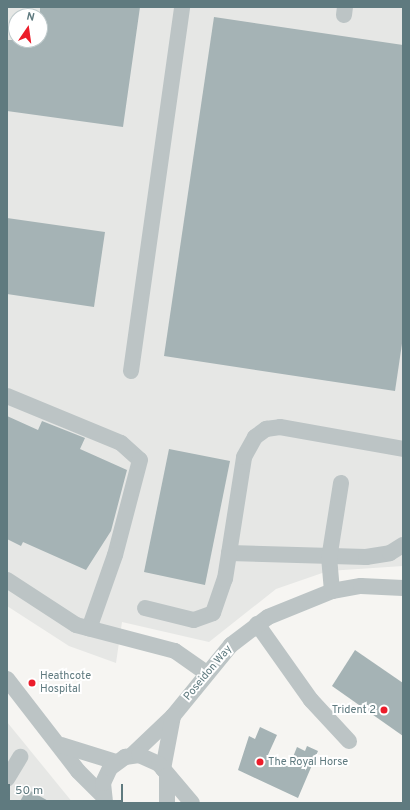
<!DOCTYPE html>
<html>
<head>
<meta charset="utf-8">
<style>
  body { margin:0 }
  #map { position:relative; width:410px; height:810px; overflow:hidden; background:#f6f5f2; font-family:Overpass,sans-serif }
  div>[style] { position:absolute }
  .built>* { inset:0; background:#e6e7e5 }
  .building>* { inset:0; background:#a5b3b5 }
  .minor>* { height:16px; margin:-8px; padding:0 8px; transform-origin:8px; border-radius:8px; background:#bcc4c5 }
  .dots>* { width:11px; height:11px; translate:-50% -50%; box-sizing:border-box; border:2px solid #fff; border-radius:50% }
  span { translate:-50% -50%; white-space:nowrap; text-align:center; line-height:1.15; -webkit-text-stroke:4px #fff; paint-order:stroke }
  .street-label { font-size:11px; color:#5f7a7f }
  .poi-label { font-size:11px; color:#5f7a7f }
  .left { translate:0 -50%; text-align:left }
  .right { translate:-100% -50%; text-align:right }
  .frame { position:absolute; inset:0; border:8px solid #5f7a7f; pointer-events:none }
  .north { position:absolute; left:8px; top:8px; width:40px; height:40px; box-sizing:border-box; background:#fff; border:1px solid #bfcacc; border-radius:50%; rotate:13deg; font-size:11px; font-weight:700; line-height:16px; text-align:center; color:#5f7a7f }
  .north::after { content:''; display:block; margin:auto; width:14px; height:18px; background:#ec1c2a; clip-path:polygon(50% 0,100% 100%,50% 72%,0 100%) }
  .scale { position:absolute; left:8px; top:784px; width:115px; height:18px; box-sizing:border-box; border:2px solid #5f7a7f; border-top:0; padding-left:5px; font-size:12px; line-height:14px; white-space:nowrap; color:#5f7a7f; -webkit-text-stroke:3px #fff; paint-order:stroke }
</style>
</head>
<body>
<div id="map">
  <div class="built">
    <i style="clip-path:polygon(evenodd,7px 7px,403px 7px,403px 566px,328px 571px,276px 589px,209px 642px,122px 622px,116px 663px,69px 646px,7px 606px,7px 7px,16px 16px,40px 16px,40px 40px,16px 40px,16px 16px)"></i>
    <i style="clip-path:polygon(7px 722px,73px 803px,7px 803px)"></i>
  </div>
  <div class="building">
    <i style="clip-path:polygon(40px 7px,140px 7px,123px 127px,7px 111px,7px 40px,40px 40px)"></i>
    <i style="clip-path:polygon(214px 17px,403px 45px,403px 337px,395px 391px,164px 356px)"></i>
    <i style="clip-path:polygon(7px 218px,105px 232px,94px 307px,7px 294px)"></i>
    <i style="clip-path:polygon(7px 416px,38px 430px,42px 421px,85px 438px,80px 449px,127px 470px,111px 531px,86px 570px,23px 542px,21px 546px,7px 539px)"></i>
    <i style="clip-path:polygon(169px 449px,230px 461px,205px 585px,144px 572px)"></i>
    <i style="clip-path:polygon(355px 650px,403px 683px,403px 736px,332px 686px)"></i>
    <i style="clip-path:polygon(260px 727px,277px 735px,267px 757px,289px 767px,297px 747px,305px 751px,307px 746px,318px 751px,298px 798px,238px 770px,249px 736px,255px 739px)"></i>
    <i style="clip-path:polygon(27px 789px,52px 803px,19px 803px)"></i>
  </div>
  <div class="minor">
    <i style="left:344px;top:15px;width:8px;rotate:-83deg"></i>
    <i style="left:131px;top:371px;width:368px;rotate:-82deg"></i>
    <i style="left:7px;top:396px;width:123px;rotate:22.4deg"></i>
    <i style="left:121px;top:443px;width:25px;rotate:42deg"></i>
    <i style="left:140px;top:460px;width:98px;rotate:104.7deg"></i>
    <i style="left:115px;top:555px;width:78px;rotate:109.4deg"></i>
    <i style="left:229px;top:553px;width:137px;rotate:1.7deg"></i>
    <i style="left:366px;top:557px;width:24px;rotate:-9deg"></i>
    <i style="left:390px;top:553px;width:15px;rotate:-32deg"></i>
    <i style="left:7px;top:580px;width:82px;rotate:33.1deg"></i>
    <i style="left:76px;top:625px;width:102px;rotate:14.7deg"></i>
    <i style="left:175px;top:651px;width:39px;rotate:35deg"></i>
    <i style="left:332px;top:591px;width:32px;rotate:-95deg"></i>
    <i style="left:329px;top:559px;width:77px;rotate:-81deg"></i>
    <i style="left:145px;top:608px;width:50px;rotate:13.8deg"></i>
    <i style="left:194px;top:620px;width:20px;rotate:-20deg"></i>
    <i style="left:213px;top:613px;width:36px;rotate:-71deg"></i>
    <i style="left:225px;top:579px;width:123px;rotate:-81.1deg"></i>
    <i style="left:244px;top:457px;width:23px;rotate:-61deg"></i>
    <i style="left:255px;top:437px;width:14px;rotate:-36deg"></i>
    <i style="left:266px;top:429px;width:14px;rotate:-8deg"></i>
    <i style="left:280px;top:427px;width:125px;rotate:10.1deg"></i>
    <i style="left:257px;top:624px;width:93px;rotate:54.6deg"></i>
    <i style="left:311px;top:700px;width:56px;rotate:47.2deg"></i>
    <i style="left:7px;top:679px;width:116px;rotate:52.3deg"></i>
    <i style="left:78px;top:771px;width:37px;rotate:45deg"></i>
    <i style="left:61px;top:745px;width:58px;rotate:17.2deg"></i>
    <i style="left:132px;top:755px;width:57px;rotate:-43.6deg"></i>
    <i style="left:173px;top:716px;width:92px;rotate:-50.8deg"></i>
    <i style="left:231px;top:645px;width:46px;rotate:-37.1deg"></i>
    <i style="left:268px;top:617px;width:69px;rotate:-22.1deg"></i>
    <i style="left:332px;top:591px;width:29px;rotate:-10deg"></i>
    <i style="left:361px;top:586px;width:42px;rotate:2.7deg"></i>
    <i style="left:163px;top:769px;width:54px;rotate:-79.3deg"></i>
    <i style="left:7px;top:779px;width:26px;rotate:-59deg"></i>
    <i style="left:105px;top:802px;width:19px;rotate:-96deg"></i>
    <i style="left:103px;top:783px;width:17px;rotate:-65deg"></i>
    <i style="left:110px;top:768px;width:19px;rotate:-36deg"></i>
    <i style="left:125px;top:757px;width:14px;rotate:-8deg"></i>
    <i style="left:139px;top:755px;width:22px;rotate:24deg"></i>
    <i style="left:159px;top:764px;width:51px;rotate:49.8deg"></i>
    <i style="left:167px;top:803px;width:27px;rotate:-90deg"></i>
  </div>
  <div class="dots">
    <i style="left:32px;top:683px;background:#ec1c2a"></i>
    <i style="left:384px;top:710px;background:#ec1c2a"></i>
    <i style="left:260px;top:762px;background:#ec1c2a"></i>
  </div>
  <div class="street-label">
    <span style="left:208px;top:673px;rotate:-50deg">Poseidon Way</span>
  </div>
  <div class="poi-label">
    <span class="left" style="left:40px;top:683px">Heathcote<br>Hospital</span>
    <span class="right" style="left:376px;top:710px">Trident 2</span>
    <span class="left" style="left:268px;top:762px">The Royal Horse</span>
  </div>
  <div class="frame"></div>
  <div class="north">N</div>
  <div class="scale">50 m</div>
</div>
</body>
</html>
